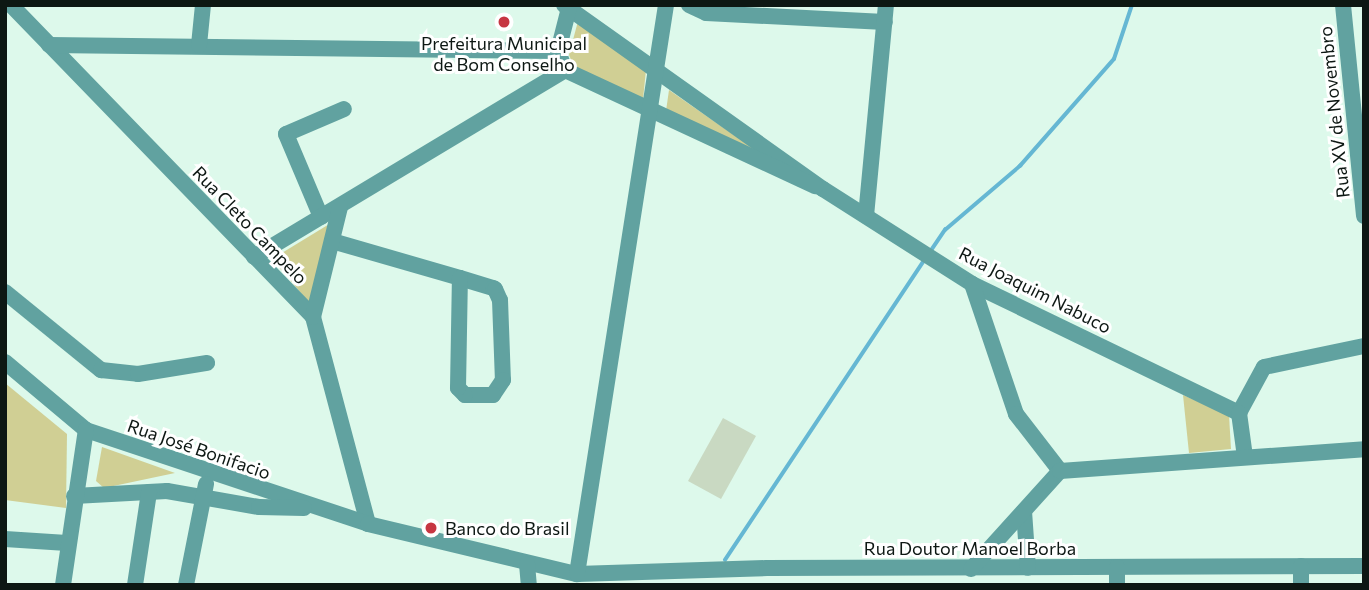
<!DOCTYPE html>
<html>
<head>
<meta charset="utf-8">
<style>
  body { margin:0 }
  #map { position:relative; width:1369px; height:590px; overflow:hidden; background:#ddf9eb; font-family:Commissioner,sans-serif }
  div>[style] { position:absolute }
  .green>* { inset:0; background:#d0cf94 }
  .stream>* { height:3.5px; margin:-1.75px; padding:0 1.75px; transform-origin:1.75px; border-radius:1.75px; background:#65b7d3 }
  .building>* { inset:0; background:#c9d9c2 }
  .minor>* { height:16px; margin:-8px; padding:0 8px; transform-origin:8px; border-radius:8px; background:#61a2a0 }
  .dots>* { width:19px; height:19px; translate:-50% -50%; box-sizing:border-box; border:4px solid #fff; border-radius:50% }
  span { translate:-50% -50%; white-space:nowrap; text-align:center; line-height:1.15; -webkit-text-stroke:6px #fff; paint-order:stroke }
  .poi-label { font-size:18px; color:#0d1713 }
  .left { translate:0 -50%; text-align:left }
  .street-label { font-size:18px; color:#0d1713 }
  .frame { position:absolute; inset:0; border:7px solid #0d1713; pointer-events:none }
</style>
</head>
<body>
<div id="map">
  <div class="green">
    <i style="clip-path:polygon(578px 21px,646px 70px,643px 99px,575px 69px,569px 55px)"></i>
    <i style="clip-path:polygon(669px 90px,794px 177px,666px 111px)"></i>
    <i style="clip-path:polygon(331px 223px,311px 305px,272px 259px)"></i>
    <i style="clip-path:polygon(5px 383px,67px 434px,66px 508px,5px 500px)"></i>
    <i style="clip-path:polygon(1183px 395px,1229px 415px,1231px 449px,1189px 453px)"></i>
    <i style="clip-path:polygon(102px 447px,175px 473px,104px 488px,96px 481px)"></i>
  </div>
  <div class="stream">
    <i style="left:930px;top:252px;width:27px;rotate:-56deg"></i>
    <i style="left:945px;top:230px;width:99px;rotate:-40.5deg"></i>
    <i style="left:1020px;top:166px;width:142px;rotate:-48.7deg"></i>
    <i style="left:1114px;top:59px;width:57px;rotate:-71.6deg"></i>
    <i style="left:725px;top:560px;width:361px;rotate:-56.4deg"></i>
  </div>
  <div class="building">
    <i style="clip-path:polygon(723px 418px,756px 436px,721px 499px,688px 481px)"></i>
  </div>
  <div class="minor">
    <i style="left:11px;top:5px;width:434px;rotate:45.9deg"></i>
    <i style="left:313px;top:317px;width:214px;rotate:75.1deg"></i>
    <i style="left:564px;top:5px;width:318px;rotate:35.4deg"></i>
    <i style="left:823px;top:189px;width:177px;rotate:32.5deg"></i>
    <i style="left:972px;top:284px;width:297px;rotate:25.8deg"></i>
    <i style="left:689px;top:5px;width:19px;rotate:25deg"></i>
    <i style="left:706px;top:13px;width:179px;rotate:2.9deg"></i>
    <i style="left:1343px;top:5px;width:212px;rotate:84.3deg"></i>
    <i style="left:569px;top:8px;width:44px;rotate:104.3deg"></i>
    <i style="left:558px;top:51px;width:20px;rotate:70deg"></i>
    <i style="left:565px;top:70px;width:276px;rotate:24.9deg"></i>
    <i style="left:49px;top:45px;width:509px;rotate:0.68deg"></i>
    <i style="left:199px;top:45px;width:40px;rotate:-84.3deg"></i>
    <i style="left:866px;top:216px;width:212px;rotate:-84.6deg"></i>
    <i style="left:321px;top:217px;width:90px;rotate:-112.9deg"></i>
    <i style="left:286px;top:134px;width:63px;rotate:-23.3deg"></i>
    <i style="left:332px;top:241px;width:133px;rotate:16.1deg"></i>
    <i style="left:460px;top:278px;width:34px;rotate:17deg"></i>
    <i style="left:493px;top:288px;width:2px;rotate:27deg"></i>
    <i style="left:495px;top:289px;width:12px;rotate:66deg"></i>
    <i style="left:500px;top:300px;width:80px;rotate:87.9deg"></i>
    <i style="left:503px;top:380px;width:18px;rotate:124deg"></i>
    <i style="left:493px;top:395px;width:28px;rotate:180deg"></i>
    <i style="left:465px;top:395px;width:10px;rotate:-135deg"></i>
    <i style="left:458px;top:388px;width:110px;rotate:-89deg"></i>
    <i style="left:254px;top:257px;width:363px;rotate:-31deg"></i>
    <i style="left:972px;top:284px;width:137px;rotate:71.3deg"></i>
    <i style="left:1016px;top:414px;width:72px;rotate:52.3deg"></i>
    <i style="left:5px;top:292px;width:124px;rotate:39.1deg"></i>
    <i style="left:101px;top:370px;width:37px;rotate:6deg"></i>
    <i style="left:138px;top:374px;width:70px;rotate:-9.1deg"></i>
    <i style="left:313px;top:317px;width:113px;rotate:-76.2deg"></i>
    <i style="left:5px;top:362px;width:106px;rotate:40deg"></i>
    <i style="left:86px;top:430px;width:297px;rotate:18.4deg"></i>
    <i style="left:368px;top:524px;width:215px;rotate:13.5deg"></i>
    <i style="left:577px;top:574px;width:190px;rotate:-1.8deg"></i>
    <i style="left:767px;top:568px;width:597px;rotate:-0.19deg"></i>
    <i style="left:1239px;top:413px;width:52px;rotate:-61.5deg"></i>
    <i style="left:1264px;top:367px;width:102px;rotate:-11.9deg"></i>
    <i style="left:1239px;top:413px;width:44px;rotate:82.2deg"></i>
    <i style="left:74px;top:496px;width:93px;rotate:-3.1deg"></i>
    <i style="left:167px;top:491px;width:93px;rotate:9.9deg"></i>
    <i style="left:259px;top:507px;width:45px;rotate:1.3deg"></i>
    <i style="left:1024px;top:511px;width:57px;rotate:86deg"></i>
    <i style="left:5px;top:539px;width:62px;rotate:3.7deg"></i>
    <i style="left:527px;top:564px;width:21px;rotate:85deg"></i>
    <i style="left:971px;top:569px;width:132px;rotate:-47.8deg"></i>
    <i style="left:1060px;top:471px;width:305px;rotate:-4.1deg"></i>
    <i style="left:577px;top:574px;width:576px;rotate:-81.11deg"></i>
    <i style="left:63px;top:585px;width:157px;rotate:-81.6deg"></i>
    <i style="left:135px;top:585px;width:94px;rotate:-81.4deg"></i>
    <i style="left:186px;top:585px;width:103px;rotate:-78.8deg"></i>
    <i style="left:1117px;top:585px;width:18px;rotate:-90deg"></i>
    <i style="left:1301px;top:585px;width:19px;rotate:-90deg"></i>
  </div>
  <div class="dots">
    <i style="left:504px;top:22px;background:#c63642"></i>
    <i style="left:431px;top:528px;background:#c63642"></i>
  </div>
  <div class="poi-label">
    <span style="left:504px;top:54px">Prefeitura Municipal<br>de Bom Conselho</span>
    <span class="left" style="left:445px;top:528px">Banco do Brasil</span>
  </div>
  <div class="street-label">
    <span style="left:1334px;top:112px;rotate:-96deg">Rua XV de Novembro</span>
    <span style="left:250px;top:225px;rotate:46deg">Rua Cleto Campelo</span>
    <span style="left:1035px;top:290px;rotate:27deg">Rua Joaquim Nabuco</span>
    <span style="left:199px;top:449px;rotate:19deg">Rua José Bonifacio</span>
    <span style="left:970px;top:548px">Rua Doutor Manoel Borba</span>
  </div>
  <div class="frame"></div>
</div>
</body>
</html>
